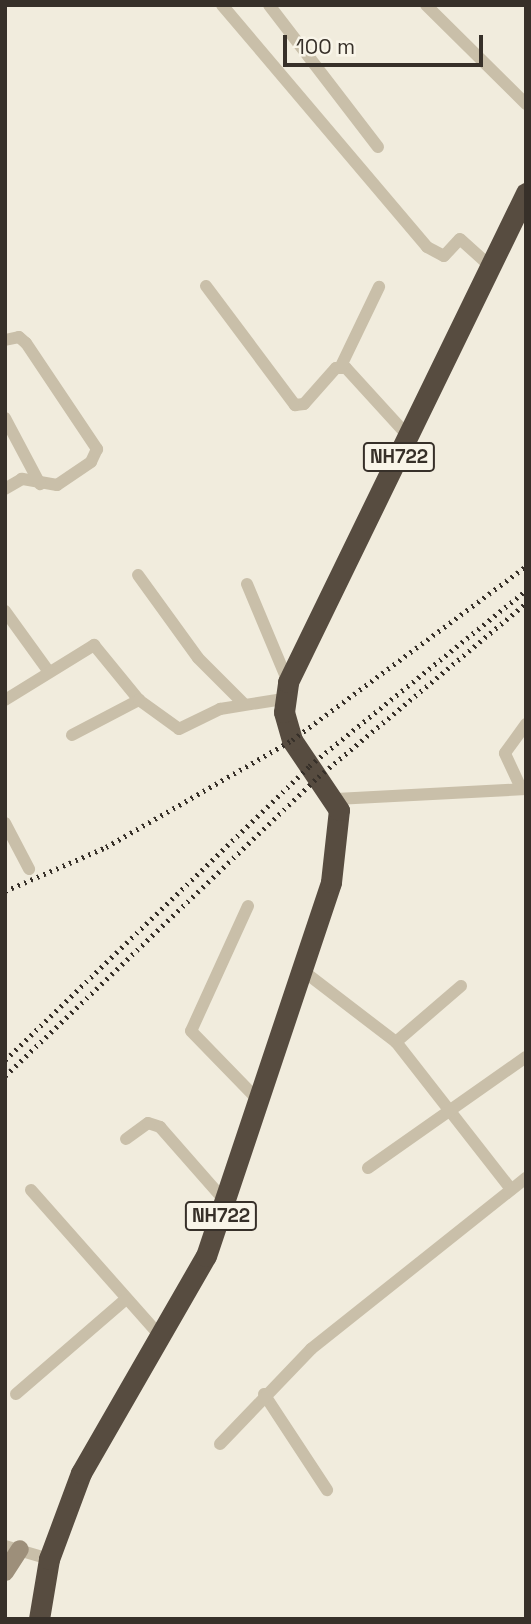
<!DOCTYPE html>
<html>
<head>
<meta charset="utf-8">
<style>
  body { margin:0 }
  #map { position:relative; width:531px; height:1624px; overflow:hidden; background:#f1ecdd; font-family:"Space Grotesk",sans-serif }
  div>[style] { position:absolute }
  .street>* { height:12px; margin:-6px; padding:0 6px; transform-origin:6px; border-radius:6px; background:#c9bfa9 }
  .secondary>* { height:18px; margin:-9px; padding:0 9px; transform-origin:9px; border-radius:9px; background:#9d8f7a }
  .highway>* { height:21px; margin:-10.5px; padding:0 10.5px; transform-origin:10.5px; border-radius:10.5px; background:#574c40 }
  .rail>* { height:4.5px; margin-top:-2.25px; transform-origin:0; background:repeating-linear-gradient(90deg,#373029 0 2px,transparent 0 7px) }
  span { translate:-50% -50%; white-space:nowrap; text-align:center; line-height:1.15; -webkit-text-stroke:7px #f9f5e9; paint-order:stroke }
  .shield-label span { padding:2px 5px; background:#f9f5e9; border:2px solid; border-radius:5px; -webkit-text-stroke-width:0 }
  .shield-label { font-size:19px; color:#373029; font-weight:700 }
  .frame { position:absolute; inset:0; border:7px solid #373029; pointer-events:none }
  .scale { position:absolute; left:283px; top:35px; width:200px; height:32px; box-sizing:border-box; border:4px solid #373029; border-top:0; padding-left:9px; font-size:21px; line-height:24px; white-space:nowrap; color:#373029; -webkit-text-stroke:5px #f9f5e9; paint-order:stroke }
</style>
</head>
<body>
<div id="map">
  <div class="street">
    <i style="left:222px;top:5px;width:317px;rotate:49.7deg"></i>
    <i style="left:427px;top:247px;width:19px;rotate:28deg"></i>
    <i style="left:444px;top:256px;width:23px;rotate:-47deg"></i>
    <i style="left:460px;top:239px;width:40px;rotate:42deg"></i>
    <i style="left:269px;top:5px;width:179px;rotate:52.5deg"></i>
    <i style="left:426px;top:5px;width:141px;rotate:44.7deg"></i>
    <i style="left:206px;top:286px;width:149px;rotate:53.2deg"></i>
    <i style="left:295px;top:405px;width:9px;rotate:-6deg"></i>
    <i style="left:304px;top:404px;width:48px;rotate:-48.4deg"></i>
    <i style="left:336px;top:368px;width:10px"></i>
    <i style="left:346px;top:368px;width:93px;rotate:47.6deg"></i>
    <i style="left:5px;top:340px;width:14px;rotate:-12deg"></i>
    <i style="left:19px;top:337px;width:9px;rotate:41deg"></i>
    <i style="left:26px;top:343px;width:128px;rotate:56.2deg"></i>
    <i style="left:97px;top:449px;width:14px;rotate:115deg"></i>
    <i style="left:91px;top:462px;width:41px;rotate:145.9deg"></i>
    <i style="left:57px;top:485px;width:36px;rotate:-170deg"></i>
    <i style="left:22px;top:479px;width:20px;rotate:150deg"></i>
    <i style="left:341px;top:366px;width:88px;rotate:-64.3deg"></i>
    <i style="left:5px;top:418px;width:75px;rotate:62.1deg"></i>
    <i style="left:138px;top:575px;width:102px;rotate:54.1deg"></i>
    <i style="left:198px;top:658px;width:64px;rotate:45deg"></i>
    <i style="left:247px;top:584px;width:106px;rotate:67.3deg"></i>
    <i style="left:5px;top:611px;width:75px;rotate:54.2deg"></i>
    <i style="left:5px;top:700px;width:105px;rotate:-31.7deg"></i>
    <i style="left:94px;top:645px;width:71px;rotate:50.7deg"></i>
    <i style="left:72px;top:735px;width:76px;rotate:-27.6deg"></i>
    <i style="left:139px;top:700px;width:49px;rotate:35.9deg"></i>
    <i style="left:179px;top:729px;width:46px;rotate:-26deg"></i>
    <i style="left:220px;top:709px;width:64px;rotate:-9deg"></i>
    <i style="left:521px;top:788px;width:38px;rotate:-115deg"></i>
    <i style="left:505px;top:753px;width:36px;rotate:-54deg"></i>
    <i style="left:336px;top:799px;width:190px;rotate:-3deg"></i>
    <i style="left:5px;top:823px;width:52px;rotate:62.4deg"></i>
    <i style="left:248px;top:906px;width:137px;rotate:114.5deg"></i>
    <i style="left:191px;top:1031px;width:98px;rotate:45.8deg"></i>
    <i style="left:302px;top:970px;width:118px;rotate:37.5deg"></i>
    <i style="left:461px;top:986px;width:86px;rotate:139.3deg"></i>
    <i style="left:396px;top:1042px;width:187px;rotate:52deg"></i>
    <i style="left:126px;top:1139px;width:27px;rotate:-36deg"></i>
    <i style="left:148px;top:1123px;width:13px;rotate:18deg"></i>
    <i style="left:160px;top:1127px;width:100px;rotate:48.7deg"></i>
    <i style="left:368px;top:1168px;width:193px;rotate:-35.1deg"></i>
    <i style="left:31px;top:1190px;width:198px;rotate:48.5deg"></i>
    <i style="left:16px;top:1394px;width:144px;rotate:-40.8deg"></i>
    <i style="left:264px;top:1394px;width:115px;rotate:56.7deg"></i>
    <i style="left:220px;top:1444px;width:132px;rotate:-46.2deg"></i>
    <i style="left:311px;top:1349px;width:275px;rotate:-38.5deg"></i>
    <i style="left:5px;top:1546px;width:46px;rotate:16.5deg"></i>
  </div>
  <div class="secondary">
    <i style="left:5px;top:1572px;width:27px;rotate:-57deg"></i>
  </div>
  <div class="highway">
    <i style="left:39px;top:1619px;width:61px;rotate:-80.5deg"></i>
    <i style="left:49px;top:1559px;width:92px;rotate:-69.6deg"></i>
    <i style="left:81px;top:1473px;width:250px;rotate:-60.1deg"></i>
    <i style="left:206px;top:1256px;width:394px;rotate:-71.5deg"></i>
    <i style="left:331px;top:882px;width:72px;rotate:-83.7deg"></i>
    <i style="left:339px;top:810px;width:84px;rotate:-123.9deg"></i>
    <i style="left:292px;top:740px;width:29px;rotate:-106deg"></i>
    <i style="left:284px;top:712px;width:30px;rotate:-82deg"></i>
    <i style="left:288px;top:682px;width:544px;rotate:-64.05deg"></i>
  </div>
  <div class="rail">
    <i style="left:5px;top:891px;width:110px;rotate:-23.5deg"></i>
    <i style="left:106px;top:847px;width:215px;rotate:-29.9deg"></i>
    <i style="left:292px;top:740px;width:292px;rotate:-36.6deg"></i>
    <i style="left:5px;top:1060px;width:423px;rotate:-44deg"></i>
    <i style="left:309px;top:766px;width:279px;rotate:-39deg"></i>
    <i style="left:5px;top:1076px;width:433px;rotate:-43.7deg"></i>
    <i style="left:318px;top:777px;width:271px;rotate:-39.9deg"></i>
  </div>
  <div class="shield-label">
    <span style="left:399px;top:457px">NH722</span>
    <span style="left:221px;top:1216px">NH722</span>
  </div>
  <div class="frame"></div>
  <div class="scale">100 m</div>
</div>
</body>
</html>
